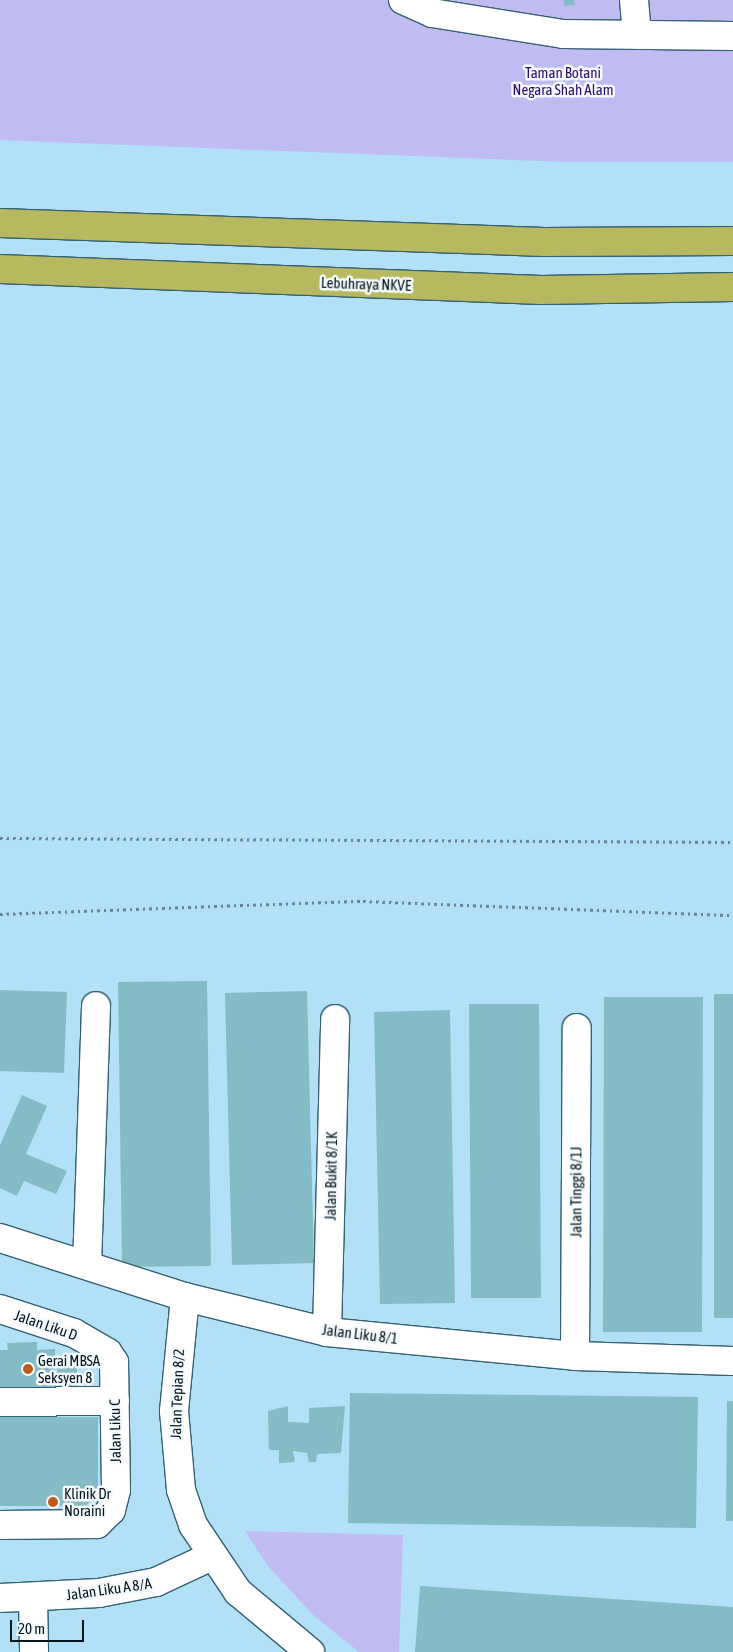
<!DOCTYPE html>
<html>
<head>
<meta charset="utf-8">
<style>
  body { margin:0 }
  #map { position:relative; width:733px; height:1652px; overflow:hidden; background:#b1e0f7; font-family:"Asap Condensed",sans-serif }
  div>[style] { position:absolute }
  .green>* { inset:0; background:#c0bbf1 }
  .building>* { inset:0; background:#84bbc4 }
  .path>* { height:3px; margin-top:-1.5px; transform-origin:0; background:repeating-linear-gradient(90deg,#648696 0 2.5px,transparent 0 6.5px) }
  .roads { filter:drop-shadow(1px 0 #346074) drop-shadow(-1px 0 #346074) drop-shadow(0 1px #346074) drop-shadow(0 -1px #346074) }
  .minor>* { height:28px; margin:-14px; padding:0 14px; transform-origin:14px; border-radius:14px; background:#fff }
  .highway>* { height:28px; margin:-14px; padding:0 14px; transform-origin:14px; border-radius:14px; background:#b7b860 }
  .dots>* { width:14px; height:14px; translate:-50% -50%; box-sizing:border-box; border:2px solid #f5fafc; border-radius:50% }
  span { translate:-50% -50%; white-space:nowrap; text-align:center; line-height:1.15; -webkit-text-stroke:5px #f5fafc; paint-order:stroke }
  .park-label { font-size:15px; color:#300c71 }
  .street-label { font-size:15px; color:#04151d }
  .poi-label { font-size:15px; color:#04151d }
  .left { translate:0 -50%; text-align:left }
  .scale { position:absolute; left:10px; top:1620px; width:74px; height:22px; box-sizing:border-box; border:2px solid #04151d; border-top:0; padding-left:6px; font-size:15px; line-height:18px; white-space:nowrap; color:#04151d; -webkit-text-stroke:4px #f5fafc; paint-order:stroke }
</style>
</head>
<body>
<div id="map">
  <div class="green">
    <i style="clip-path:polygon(0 0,733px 0,733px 162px,566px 162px,0 140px)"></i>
    <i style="clip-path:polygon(245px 1531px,403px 1535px,399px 1652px,359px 1652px,313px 1615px,268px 1566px)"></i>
  </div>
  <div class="building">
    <i style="clip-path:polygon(564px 0,574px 0,575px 5px,564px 6px)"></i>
    <i style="clip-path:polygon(207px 981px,211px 1266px,122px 1267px,118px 982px)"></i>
    <i style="clip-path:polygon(0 990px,67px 992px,64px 1073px,0 1071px)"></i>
    <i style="clip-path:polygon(307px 991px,314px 1263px,232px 1265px,225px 993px)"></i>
    <i style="clip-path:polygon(714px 994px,733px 994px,733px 1318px,714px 1318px)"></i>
    <i style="clip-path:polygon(604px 997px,703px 997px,702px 1332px,603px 1332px)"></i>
    <i style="clip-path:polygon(469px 1004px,539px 1004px,541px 1298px,471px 1298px)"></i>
    <i style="clip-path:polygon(450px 1010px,455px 1303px,380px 1304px,374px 1012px)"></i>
    <i style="clip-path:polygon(22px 1095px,47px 1106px,26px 1154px,67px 1171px,56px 1194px,24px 1181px,17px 1196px,0 1188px,0 1145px)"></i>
    <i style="clip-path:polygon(37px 1342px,37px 1350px,55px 1349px,55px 1388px,0 1389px,0 1350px,8px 1350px,7px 1343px)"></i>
    <i style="clip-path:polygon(57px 1358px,77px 1358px,77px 1389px,58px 1389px)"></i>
    <i style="clip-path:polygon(350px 1393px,698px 1397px,696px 1528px,348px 1523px)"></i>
    <i style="clip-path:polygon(727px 1401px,733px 1401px,733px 1521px,726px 1521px)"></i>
    <i style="clip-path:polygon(288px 1406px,288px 1422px,309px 1423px,309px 1408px,345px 1406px,341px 1453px,317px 1454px,316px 1462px,309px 1462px,307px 1453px,293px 1451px,295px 1462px,279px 1463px,279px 1450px,269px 1450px,268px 1411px)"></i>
    <i style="clip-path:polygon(0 1417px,98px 1417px,98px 1491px,86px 1506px,0 1506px)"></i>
    <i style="clip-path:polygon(420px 1586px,733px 1607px,733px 1652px,415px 1652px)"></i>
  </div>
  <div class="path">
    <i style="left:0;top:838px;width:733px;rotate:0.31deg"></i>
    <i style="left:0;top:914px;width:363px;rotate:-2.1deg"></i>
    <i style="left:363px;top:901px;width:370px;rotate:2.2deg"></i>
  </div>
  <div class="roads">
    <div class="minor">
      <i style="left:403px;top:0;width:32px;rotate:24deg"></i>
      <i style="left:432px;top:13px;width:133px;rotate:9.1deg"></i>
      <i style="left:563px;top:34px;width:170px;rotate:0.7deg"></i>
      <i style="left:634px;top:0;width:35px;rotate:85deg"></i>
      <i style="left:0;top:1238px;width:194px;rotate:17.7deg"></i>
      <i style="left:185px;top:1297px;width:146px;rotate:13.8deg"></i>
      <i style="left:327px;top:1332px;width:249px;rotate:5.5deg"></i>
      <i style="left:575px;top:1356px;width:158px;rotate:1.8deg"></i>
      <i style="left:87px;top:1265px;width:259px;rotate:-88deg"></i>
      <i style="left:185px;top:1297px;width:115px;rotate:95.5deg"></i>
      <i style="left:174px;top:1411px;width:79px;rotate:84.9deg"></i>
      <i style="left:181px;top:1490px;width:37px;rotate:71deg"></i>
      <i style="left:193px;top:1525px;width:81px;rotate:56.1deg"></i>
      <i style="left:238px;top:1592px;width:94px;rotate:39.8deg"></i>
      <i style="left:0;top:1309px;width:78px;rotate:18deg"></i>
      <i style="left:74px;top:1333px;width:39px;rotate:30deg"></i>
      <i style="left:108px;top:1353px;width:11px;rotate:56deg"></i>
      <i style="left:114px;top:1362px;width:128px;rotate:89.1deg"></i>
      <i style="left:116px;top:1490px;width:21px;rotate:104deg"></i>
      <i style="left:111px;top:1510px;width:20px;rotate:135deg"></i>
      <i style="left:97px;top:1524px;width:97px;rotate:179.4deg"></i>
      <i style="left:327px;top:1332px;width:313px;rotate:-88.5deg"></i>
      <i style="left:575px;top:1356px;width:328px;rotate:-89.7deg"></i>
      <i style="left:0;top:1402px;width:115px;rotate:-0.5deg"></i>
      <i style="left:0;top:1598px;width:99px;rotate:-2.9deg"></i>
      <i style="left:99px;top:1593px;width:58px;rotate:-10.9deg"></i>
      <i style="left:156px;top:1582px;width:62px;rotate:-24.9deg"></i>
      <i style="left:33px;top:1598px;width:54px;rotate:88.9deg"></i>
    </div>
    <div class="highway">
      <i style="left:0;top:223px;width:544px;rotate:2deg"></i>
      <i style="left:544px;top:242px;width:189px;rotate:-0.3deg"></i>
      <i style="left:0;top:269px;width:542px;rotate:2.22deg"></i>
      <i style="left:542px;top:290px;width:191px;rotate:-0.9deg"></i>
    </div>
  </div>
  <div class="dots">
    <i style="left:28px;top:1369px;background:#bd5c1a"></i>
    <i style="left:53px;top:1502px;background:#bd5c1a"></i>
  </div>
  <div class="park-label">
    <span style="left:563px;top:81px">Taman Botani<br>Negara Shah Alam</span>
  </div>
  <div class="street-label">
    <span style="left:366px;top:284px;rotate:2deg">Lebuhraya NKVE</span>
    <span style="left:331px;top:1176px;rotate:-89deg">Jalan Bukit 8/1K</span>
    <span style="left:576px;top:1192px;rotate:-90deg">Jalan Tinggi 8/1J</span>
    <span style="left:46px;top:1325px;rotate:19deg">Jalan Liku D</span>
    <span style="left:360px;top:1334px;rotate:7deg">Jalan Liku 8/1</span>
    <span style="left:177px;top:1394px;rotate:-88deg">Jalan Tepian 8/2</span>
    <span style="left:115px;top:1431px;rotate:-91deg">Jalan Liku C</span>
    <span style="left:109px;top:1589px;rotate:-8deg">Jalan Liku A 8/A</span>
  </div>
  <div class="poi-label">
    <span class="left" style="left:38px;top:1369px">Gerai MBSA<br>Seksyen 8</span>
    <span class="left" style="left:64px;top:1502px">Klinik Dr<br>Noraini</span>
  </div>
  <div class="scale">20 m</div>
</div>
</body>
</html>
